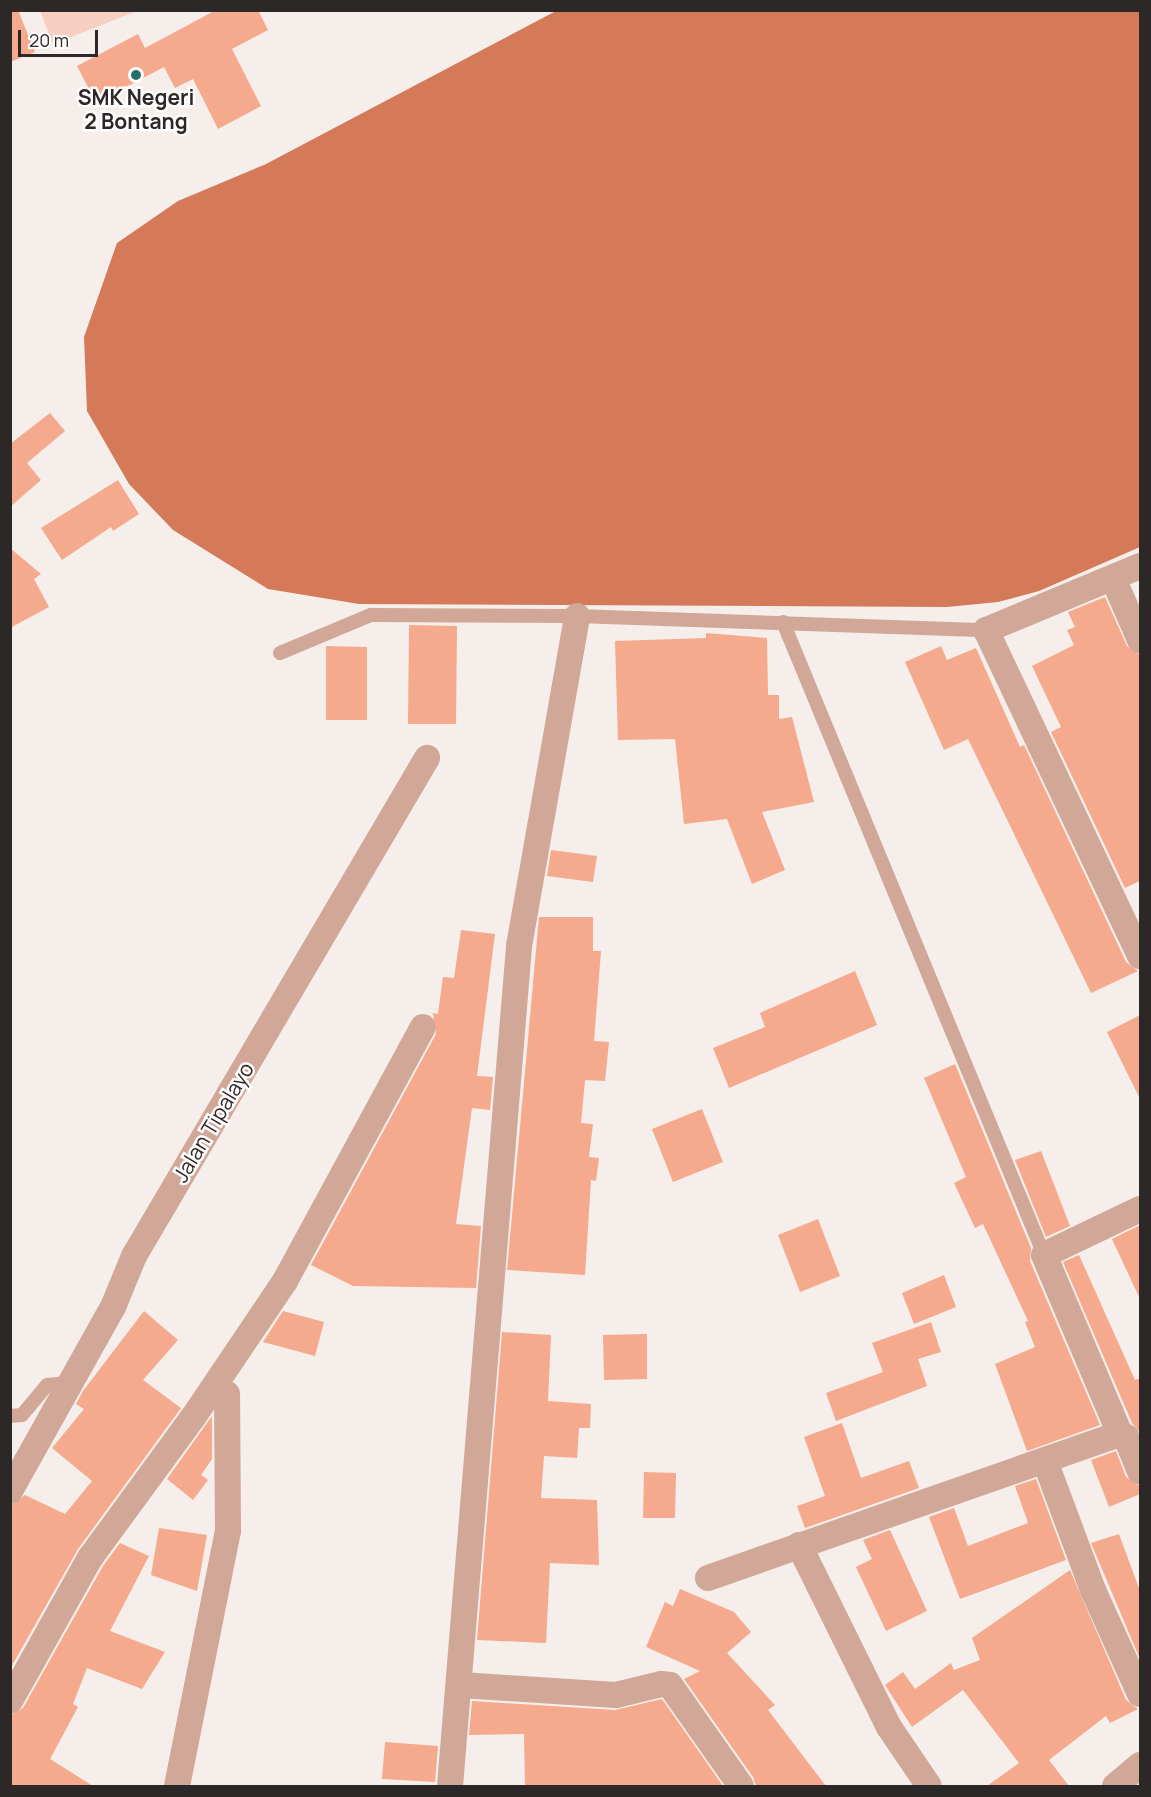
<!DOCTYPE html>
<html>
<head>
<meta charset="utf-8">
<style>
  body { margin:0 }
  #map { position:relative; width:1151px; height:1797px; overflow:hidden; background:#f5eeeb; font-family:Manrope,sans-serif }
  div>[style] { position:absolute }
  .green>* { inset:0; background:#f6cfc0 }
  .water>* { inset:0; background:#d47a58 }
  .building>* { inset:0; background:#f5a98d }
  .lane>* { height:14px; margin:-7px; padding:0 7px; transform-origin:7px; border-radius:7px; background:#d1a797 }
  .street>* { height:26px; margin:-13px; padding:0 13px; transform-origin:13px; border-radius:13px; background:#d1a797 }
  .dots>* { width:16px; height:16px; translate:-50% -50%; box-sizing:border-box; border:3px solid #fefcfc; border-radius:50% }
  span { translate:-50% -50%; white-space:nowrap; text-align:center; line-height:1.15; -webkit-text-stroke:5px #fefcfc; paint-order:stroke }
  .poi-label { font-size:21px; color:#2b2827; font-weight:700 }
  .street-label { font-size:21px; color:#2b2827 }
  .frame { position:absolute; inset:0; border:12px solid #2b2827; pointer-events:none }
  .scale { position:absolute; left:18px; top:30px; width:80px; height:27px; box-sizing:border-box; border:3px solid #2b2827; border-top:0; padding-left:8px; font-size:18px; line-height:21px; white-space:nowrap; color:#2b2827; -webkit-text-stroke:4px #fefcfc; paint-order:stroke }
</style>
</head>
<body>
<div id="map">
  <div class="green">
    <i style="clip-path:polygon(40px 11px,137px 11px,53px 44px)"></i>
  </div>
  <div class="water">
    <i style="clip-path:polygon(556px 11px,1140px 11px,1140px 547px,1039px 591px,998px 602px,947px 607px,359px 604px,268px 589px,173px 530px,129px 484px,87px 411px,84px 337px,117px 243px,178px 201px,266px 164px)"></i>
  </div>
  <div class="building">
    <i style="clip-path:polygon(10px 10px,18px 10px,35px 52px,10px 62px)"></i>
    <i style="clip-path:polygon(216px 10px,258px 10px,268px 30px,232px 49px,261px 106px,218px 129px,193px 79px,175px 88px,164px 67px,96px 103px,77px 66px,138px 34px,145px 48px)"></i>
    <i style="clip-path:polygon(50px 413px,65px 431px,27px 463px,41px 480px,10px 507px,10px 444px)"></i>
    <i style="clip-path:polygon(118px 480px,139px 514px,113px 531px,111px 527px,62px 560px,41px 528px)"></i>
    <i style="clip-path:polygon(10px 548px,41px 574px,34px 579px,49px 607px,10px 628px)"></i>
    <i style="clip-path:polygon(1105px 597px,1127px 646px,1140px 655px,1140px 881px,1125px 888px,1051px 732px,1061px 727px,1032px 666px,1074px 645px,1067px 630px,1075px 627px,1068px 612px)"></i>
    <i style="clip-path:polygon(409px 625px,457px 626px,456px 724px,408px 724px)"></i>
    <i style="clip-path:polygon(706px 633px,767px 638px,768px 695px,779px 695px,779px 719px,792px 717px,814px 802px,762px 812px,785px 870px,752px 884px,727px 819px,684px 824px,675px 739px,618px 740px,615px 641px,706px 638px)"></i>
    <i style="clip-path:polygon(326px 646px,367px 647px,367px 720px,326px 720px)"></i>
    <i style="clip-path:polygon(941px 646px,947px 660px,976px 648px,1020px 747px,1024px 745px,1126px 962px,1138px 971px,1091px 993px,968px 739px,944px 750px,905px 662px)"></i>
    <i style="clip-path:polygon(551px 850px,597px 856px,593px 882px,547px 876px)"></i>
    <i style="clip-path:polygon(539px 917px,593px 917px,593px 951px,601px 951px,594px 1041px,609px 1042px,605px 1081px,585px 1080px,581px 1123px,593px 1124px,589px 1157px,599px 1158px,596px 1181px,591px 1180px,585px 1275px,507px 1270px)"></i>
    <i style="clip-path:polygon(461px 930px,495px 934px,477px 1076px,493px 1077px,490px 1110px,472px 1108px,456px 1224px,481px 1226px,476px 1288px,353px 1286px,311px 1265px,436px 1034px,433px 1013px,438px 1014px,443px 977px,454px 978px)"></i>
    <i style="clip-path:polygon(855px 971px,877px 1025px,729px 1088px,713px 1048px,765px 1027px,760px 1013px)"></i>
    <i style="clip-path:polygon(1140px 1015px,1140px 1099px,1107px 1032px)"></i>
    <i style="clip-path:polygon(955px 1064px,1031px 1248px,1030px 1261px,1100px 1425px,1027px 1451px,995px 1364px,1035px 1347px,1025px 1322px,1028px 1321px,983px 1224px,975px 1228px,954px 1183px,966px 1177px,924px 1078px)"></i>
    <i style="clip-path:polygon(702px 1109px,723px 1162px,673px 1182px,652px 1129px)"></i>
    <i style="clip-path:polygon(1041px 1151px,1070px 1226px,1046px 1237px,1015px 1160px)"></i>
    <i style="clip-path:polygon(818px 1219px,840px 1276px,800px 1292px,778px 1235px)"></i>
    <i style="clip-path:polygon(1140px 1225px,1140px 1299px,1112px 1239px)"></i>
    <i style="clip-path:polygon(1079px 1255px,1135px 1380px,1140px 1378px,1140px 1433px,1132px 1423px,1063px 1262px)"></i>
    <i style="clip-path:polygon(944px 1275px,956px 1307px,914px 1324px,902px 1293px)"></i>
    <i style="clip-path:polygon(144px 1311px,178px 1340px,143px 1380px,181px 1408px,78px 1549px,10px 1669px,10px 1506px,25px 1495px,65px 1514px,92px 1481px,52px 1448px,84px 1409px,76px 1404px,83px 1391px)"></i>
    <i style="clip-path:polygon(283px 1311px,324px 1322px,315px 1356px,263px 1342px)"></i>
    <i style="clip-path:polygon(931px 1322px,941px 1352px,918px 1359px,927px 1386px,836px 1421px,826px 1393px,883px 1372px,872px 1343px)"></i>
    <i style="clip-path:polygon(502px 1332px,551px 1335px,548px 1401px,591px 1404px,590px 1428px,579px 1428px,577px 1458px,544px 1456px,541px 1498px,597px 1500px,599px 1565px,550px 1563px,546px 1643px,477px 1640px)"></i>
    <i style="clip-path:polygon(647px 1334px,647px 1379px,604px 1380px,603px 1335px)"></i>
    <i style="clip-path:polygon(212px 1416px,212px 1459px,201px 1475px,208px 1480px,193px 1500px,167px 1479px)"></i>
    <i style="clip-path:polygon(842px 1423px,861px 1478px,909px 1461px,919px 1488px,805px 1528px,797px 1506px,825px 1496px,804px 1437px)"></i>
    <i style="clip-path:polygon(1116px 1451px,1126px 1477px,1140px 1486px,1140px 1494px,1109px 1507px,1091px 1460px)"></i>
    <i style="clip-path:polygon(644px 1472px,676px 1473px,675px 1518px,643px 1518px)"></i>
    <i style="clip-path:polygon(1036px 1479px,1066px 1560px,960px 1599px,929px 1517px,954px 1508px,968px 1546px,1028px 1523px,1015px 1486px)"></i>
    <i style="clip-path:polygon(159px 1528px,207px 1535px,197px 1591px,151px 1575px)"></i>
    <i style="clip-path:polygon(890px 1530px,927px 1611px,886px 1631px,856px 1567px,872px 1559px,863px 1540px)"></i>
    <i style="clip-path:polygon(1119px 1534px,1140px 1591px,1140px 1659px,1091px 1543px)"></i>
    <i style="clip-path:polygon(120px 1543px,149px 1556px,110px 1631px,165px 1652px,142px 1689px,87px 1668px,73px 1704px,78px 1707px,50px 1759px,93px 1786px,10px 1786px,10px 1716px,23px 1708px,103px 1566px)"></i>
    <i style="clip-path:polygon(1070px 1570px,1126px 1700px,1138px 1709px,1110px 1723px,1106px 1716px,1049px 1760px,1069px 1786px,987px 1786px,1019px 1763px,963px 1690px,912px 1727px,885px 1685px,903px 1672px,915px 1689px,951px 1663px,954px 1670px,980px 1660px,972px 1638px)"></i>
    <i style="clip-path:polygon(680px 1589px,734px 1612px,751px 1632px,727px 1653px,775px 1705px,768px 1710px,826px 1786px,756px 1786px,753px 1777px,684px 1679px,700px 1671px,646px 1647px,665px 1602px,673px 1606px)"></i>
    <i style="clip-path:polygon(662px 1699px,723px 1786px,525px 1786px,524px 1734px,469px 1735px,472px 1701px,615px 1710px)"></i>
    <i style="clip-path:polygon(385px 1742px,438px 1746px,435px 1782px,382px 1779px)"></i>
  </div>
  <div class="lane">
    <i style="left:783px;top:622px;width:685px;rotate:67.59deg"></i>
    <i style="left:280px;top:653px;width:99px;rotate:-22.7deg"></i>
    <i style="left:371px;top:615px;width:206px;rotate:0.3deg"></i>
    <i style="left:577px;top:616px;width:409px;rotate:2deg"></i>
    <i style="left:10px;top:1416px;width:12px;rotate:-5deg"></i>
    <i style="left:22px;top:1415px;width:39px;rotate:-50deg"></i>
    <i style="left:47px;top:1385px;width:24px;rotate:-5deg"></i>
  </div>
  <div class="street">
    <i style="left:1140px;top:566px;width:167px;rotate:157.4deg"></i>
    <i style="left:986px;top:630px;width:361px;rotate:64.7deg"></i>
    <i style="left:1113px;top:578px;width:68px;rotate:66.5deg"></i>
    <i style="left:1140px;top:1209px;width:106px;rotate:154.4deg"></i>
    <i style="left:1044px;top:1255px;width:194px;rotate:67deg"></i>
    <i style="left:1120px;top:1434px;width:7px;rotate:27deg"></i>
    <i style="left:1126px;top:1437px;width:37px;rotate:68deg"></i>
    <i style="left:1045px;top:1461px;width:138px;rotate:69.6deg"></i>
    <i style="left:1093px;top:1590px;width:114px;rotate:65.7deg"></i>
    <i style="left:10px;top:1491px;width:211px;rotate:-60.8deg"></i>
    <i style="left:113px;top:1307px;width:55px;rotate:-67.6deg"></i>
    <i style="left:134px;top:1256px;width:578px;rotate:-59.53deg"></i>
    <i style="left:799px;top:1545px;width:203px;rotate:63.7deg"></i>
    <i style="left:889px;top:1727px;width:71px;rotate:55.9deg"></i>
    <i style="left:708px;top:1578px;width:436px;rotate:-19.3deg"></i>
    <i style="left:461px;top:1685px;width:155px;rotate:3.7deg"></i>
    <i style="left:616px;top:1695px;width:46px;rotate:-13.7deg"></i>
    <i style="left:661px;top:1684px;width:9px;rotate:6deg"></i>
    <i style="left:670px;top:1685px;width:123px;rotate:54.9deg"></i>
    <i style="left:10px;top:1701px;width:164px;rotate:-60.8deg"></i>
    <i style="left:90px;top:1558px;width:176px;rotate:-53.8deg"></i>
    <i style="left:194px;top:1416px;width:163px;rotate:-56deg"></i>
    <i style="left:285px;top:1281px;width:289px;rotate:-61.5deg"></i>
    <i style="left:177px;top:1786px;width:260px;rotate:-78.7deg"></i>
    <i style="left:228px;top:1531px;width:137px;rotate:-90.4deg"></i>
    <i style="left:450px;top:1786px;width:843px;rotate:-85.3deg"></i>
    <i style="left:519px;top:946px;width:335px;rotate:-80deg"></i>
    <i style="left:1115px;top:1786px;width:33px;rotate:-40deg"></i>
  </div>
  <div class="dots">
    <i style="left:136px;top:75px;background:#26716d"></i>
  </div>
  <div class="poi-label">
    <span style="left:136px;top:109px">SMK Negeri<br>2 Bontang</span>
  </div>
  <div class="street-label">
    <span style="left:213px;top:1122px;rotate:-59deg">Jalan Tipalayo</span>
  </div>
  <div class="frame"></div>
  <div class="scale">20 m</div>
</div>
</body>
</html>
